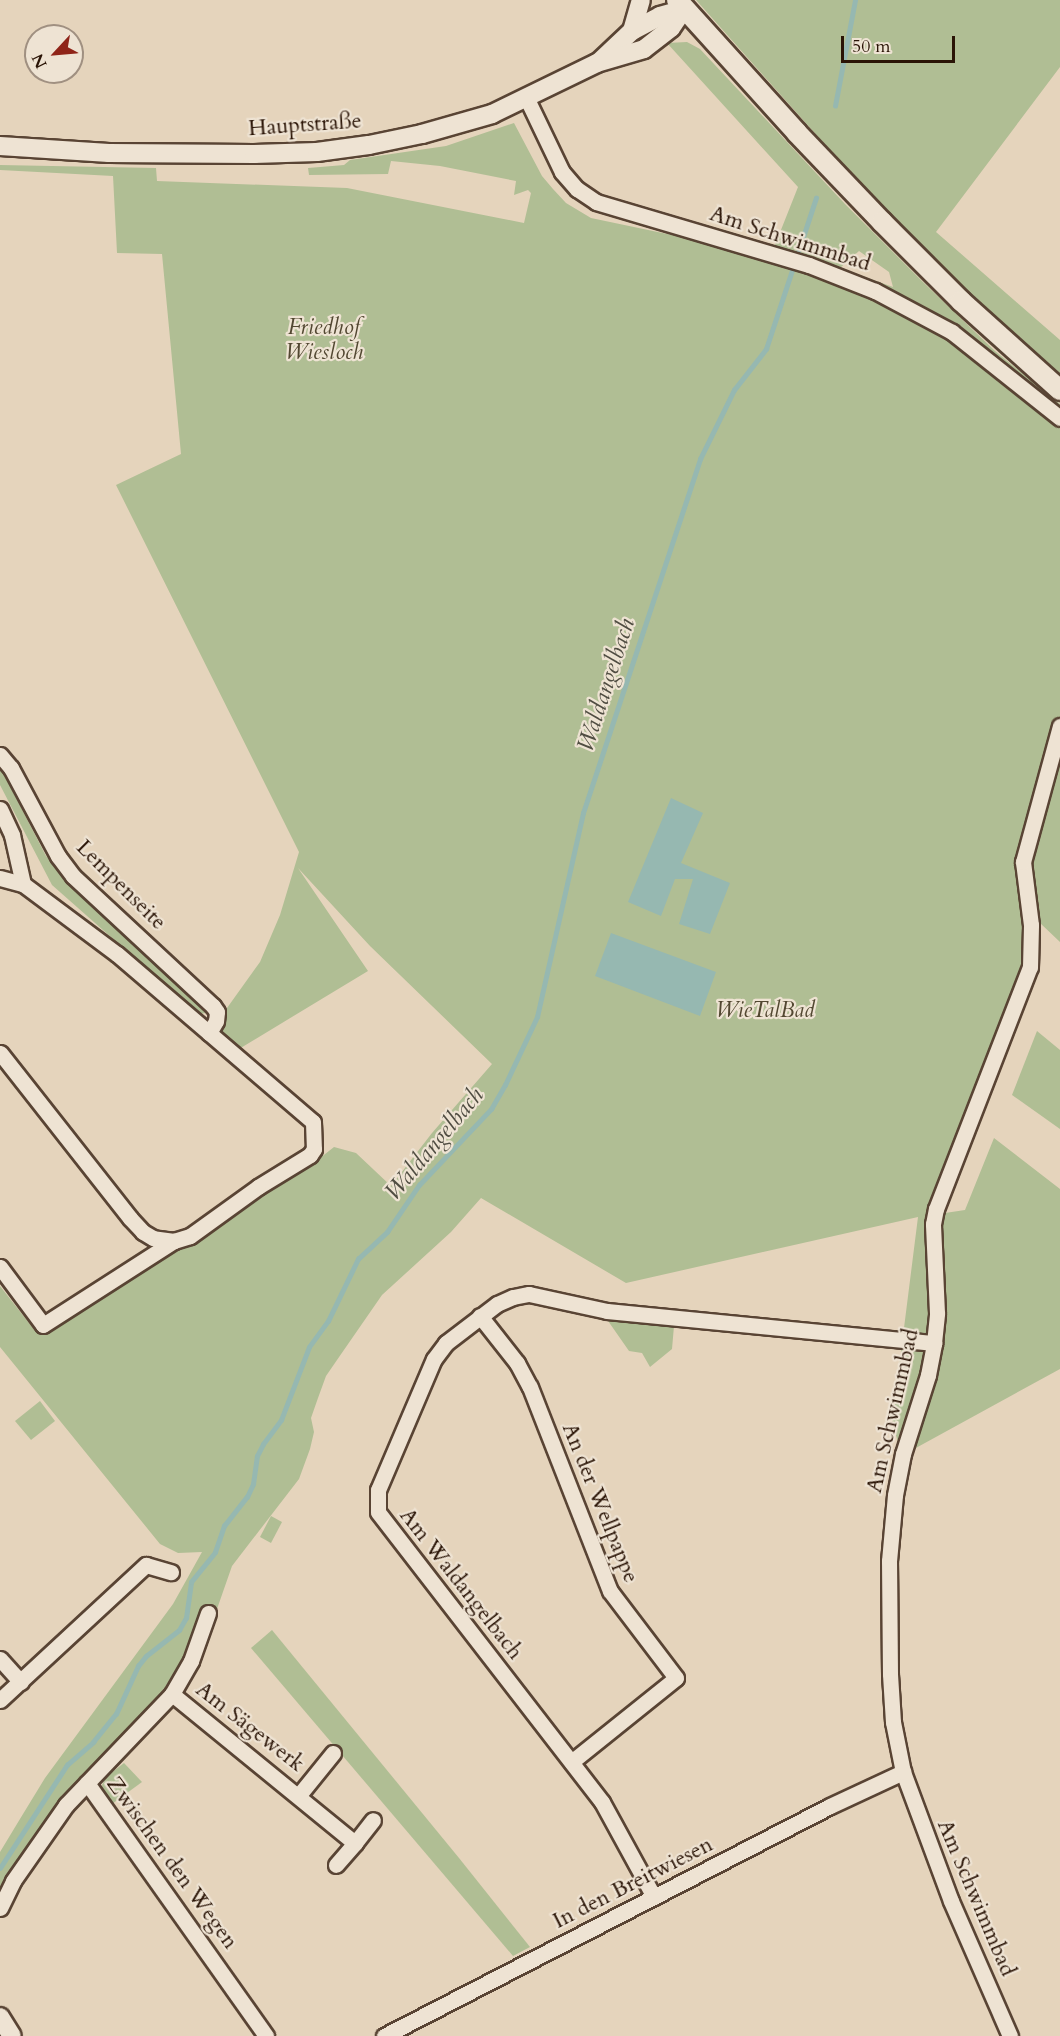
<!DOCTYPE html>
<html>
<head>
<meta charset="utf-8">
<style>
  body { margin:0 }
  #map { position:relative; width:1060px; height:2036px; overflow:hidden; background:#e5d4bc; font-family:Cardo,serif }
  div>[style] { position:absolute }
  .green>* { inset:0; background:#b0be94 }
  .water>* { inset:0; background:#96b8b1 }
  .stream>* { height:4.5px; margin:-2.25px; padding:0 2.25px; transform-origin:2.25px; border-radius:2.25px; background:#96b8b1 }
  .roads { filter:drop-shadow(2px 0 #594434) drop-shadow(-2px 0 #594434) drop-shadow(0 2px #594434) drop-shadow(0 -2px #594434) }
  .minor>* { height:15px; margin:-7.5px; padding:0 7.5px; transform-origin:7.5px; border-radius:7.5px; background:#eee3d3 }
  .tertiary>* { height:18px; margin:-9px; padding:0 9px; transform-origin:9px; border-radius:9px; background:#eee3d3 }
  .secondary>* { height:20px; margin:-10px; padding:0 10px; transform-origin:10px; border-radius:10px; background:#eee3d3 }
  span { translate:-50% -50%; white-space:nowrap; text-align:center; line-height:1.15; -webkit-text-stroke:4.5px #eee3d3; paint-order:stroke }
  .street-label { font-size:22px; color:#2a1406 }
  .park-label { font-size:22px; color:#524731; font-style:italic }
  .water-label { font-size:24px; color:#504d42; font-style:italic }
  .north { position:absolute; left:24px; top:24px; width:60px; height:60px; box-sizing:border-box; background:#eee3d3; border:2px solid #a09081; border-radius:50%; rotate:244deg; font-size:16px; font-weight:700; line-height:24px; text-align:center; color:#2a1406 }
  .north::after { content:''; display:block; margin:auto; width:21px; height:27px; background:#8f2418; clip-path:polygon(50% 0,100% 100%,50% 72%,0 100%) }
  .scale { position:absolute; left:841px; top:36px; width:114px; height:27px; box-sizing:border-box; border:3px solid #2a1406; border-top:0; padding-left:8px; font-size:18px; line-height:21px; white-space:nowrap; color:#2a1406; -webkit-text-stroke:4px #eee3d3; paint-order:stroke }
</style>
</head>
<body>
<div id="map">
  <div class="green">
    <i style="clip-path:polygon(696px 0,1060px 0,1060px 67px,936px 232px,1060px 340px,1060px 374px,982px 306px,921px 248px,853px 176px)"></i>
    <i style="clip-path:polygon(evenodd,687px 42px,700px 49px,845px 204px,923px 282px,995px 351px,1060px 404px,1060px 942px,1039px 922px,1036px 967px,945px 1213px,965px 1210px,994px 1138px,1060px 1189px,1060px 1369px,914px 1449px,900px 1448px,892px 1423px,918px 1217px,626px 1283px,481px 1198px,451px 1232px,382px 1295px,337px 1360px,326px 1376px,318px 1398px,311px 1418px,314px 1432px,310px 1449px,299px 1479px,232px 1566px,217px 1609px,191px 1661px,87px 1783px,70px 1787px,0 1890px,0 1852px,23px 1814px,45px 1778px,173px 1604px,202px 1552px,178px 1553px,160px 1544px,0 1347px,0 1286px,36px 1332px,305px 1170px,334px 1147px,356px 1153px,391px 1186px,432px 1133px,492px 1064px,370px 946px,298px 868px,368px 971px,234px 1052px,219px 1040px,227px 1008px,260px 962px,280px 915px,299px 852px,116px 485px,181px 454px,162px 254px,117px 253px,113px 176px,0 170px,0 165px,156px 168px,157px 181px,347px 188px,524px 223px,531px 193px,528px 190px,514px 195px,516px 181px,440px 166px,391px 161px,388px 174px,309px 175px,308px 168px,344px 165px,350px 160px,446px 146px,514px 123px,542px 176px,553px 189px,566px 203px,591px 218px,672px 235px,775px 245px,798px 187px,667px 43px,687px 42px,859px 251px,889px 272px,893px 287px,840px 268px,859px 251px)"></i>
    <i style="clip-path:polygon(0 767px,46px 856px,111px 923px,202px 1004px,206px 1013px,198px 1014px,52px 885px,0 785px)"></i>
    <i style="clip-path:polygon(1037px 1031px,1060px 1050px,1060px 1129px,1012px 1095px)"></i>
    <i style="clip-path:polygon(606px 1318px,674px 1326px,672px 1349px,650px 1367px,642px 1353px,629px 1351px)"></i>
    <i style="clip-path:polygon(40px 1401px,55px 1421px,31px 1440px,15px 1421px)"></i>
    <i style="clip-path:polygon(271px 1516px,282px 1522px,271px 1543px,260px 1537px)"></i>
    <i style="clip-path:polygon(272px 1630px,459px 1858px,530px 1947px,513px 1956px,251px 1648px)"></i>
    <i style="clip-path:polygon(124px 1763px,142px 1782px,112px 1804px,103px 1791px,102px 1785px,106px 1777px)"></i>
  </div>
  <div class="water">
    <i style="clip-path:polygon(671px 798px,703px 813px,681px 863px,730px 883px,710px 934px,679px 924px,693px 879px,675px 879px,661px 916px,628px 902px)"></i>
    <i style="clip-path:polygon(611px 933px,716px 972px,700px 1016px,595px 976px)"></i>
  </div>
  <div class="stream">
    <i style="left:835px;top:106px;width:108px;rotate:-79.3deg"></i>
    <i style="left:0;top:1868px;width:123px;rotate:-57deg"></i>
    <i style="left:67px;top:1765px;width:35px;rotate:-41deg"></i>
    <i style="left:93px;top:1742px;width:36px;rotate:-51deg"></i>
    <i style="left:116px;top:1714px;width:53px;rotate:-65.4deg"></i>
    <i style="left:138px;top:1666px;width:13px;rotate:-51deg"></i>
    <i style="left:146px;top:1656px;width:42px;rotate:-38.2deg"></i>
    <i style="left:179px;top:1630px;width:14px;rotate:-60deg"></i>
    <i style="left:186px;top:1618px;width:36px;rotate:-82deg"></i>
    <i style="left:191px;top:1582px;width:38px;rotate:-51deg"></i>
    <i style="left:215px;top:1552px;width:28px;rotate:-71deg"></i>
    <i style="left:224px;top:1526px;width:37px;rotate:-52deg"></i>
    <i style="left:247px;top:1497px;width:14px;rotate:-65deg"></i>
    <i style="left:253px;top:1484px;width:28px;rotate:-82deg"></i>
    <i style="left:257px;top:1456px;width:13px;rotate:-63deg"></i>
    <i style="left:263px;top:1444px;width:30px;rotate:-53deg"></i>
    <i style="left:281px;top:1420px;width:78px;rotate:-69deg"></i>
    <i style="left:309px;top:1347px;width:32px;rotate:-54deg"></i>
    <i style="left:328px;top:1321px;width:69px;rotate:-64.2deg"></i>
    <i style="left:358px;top:1259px;width:40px;rotate:-43deg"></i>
    <i style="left:387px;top:1232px;width:57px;rotate:-55.8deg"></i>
    <i style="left:419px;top:1185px;width:105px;rotate:-46.5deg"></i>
    <i style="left:491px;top:1109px;width:28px;rotate:-60deg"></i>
    <i style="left:505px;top:1085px;width:75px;rotate:-64.8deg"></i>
    <i style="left:537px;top:1017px;width:209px;rotate:-77.3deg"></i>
    <i style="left:583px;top:813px;width:373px;rotate:-71.7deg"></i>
    <i style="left:700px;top:459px;width:77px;rotate:-63.8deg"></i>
    <i style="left:734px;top:390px;width:52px;rotate:-52deg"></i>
    <i style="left:766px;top:349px;width:159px;rotate:-71.7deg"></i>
  </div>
  <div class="roads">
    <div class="minor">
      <i style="left:527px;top:99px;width:81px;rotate:64.4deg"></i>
      <i style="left:562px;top:172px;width:23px;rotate:49deg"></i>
      <i style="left:577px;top:189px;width:23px;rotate:34deg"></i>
      <i style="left:596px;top:202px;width:222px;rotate:16.5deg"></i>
      <i style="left:809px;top:265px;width:71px;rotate:21.5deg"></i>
      <i style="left:875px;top:291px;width:87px;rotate:28deg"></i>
      <i style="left:952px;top:332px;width:138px;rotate:38.5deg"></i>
      <i style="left:0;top:755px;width:17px;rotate:50deg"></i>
      <i style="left:11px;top:768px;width:100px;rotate:61.9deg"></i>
      <i style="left:58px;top:856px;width:25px;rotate:53deg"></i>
      <i style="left:73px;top:876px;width:191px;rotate:42.9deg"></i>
      <i style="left:213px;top:1006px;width:7px;rotate:56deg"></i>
      <i style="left:217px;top:1012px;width:9px;rotate:96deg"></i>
      <i style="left:216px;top:1021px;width:14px;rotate:120deg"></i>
      <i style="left:0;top:809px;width:29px;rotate:65deg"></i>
      <i style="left:12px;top:835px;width:50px;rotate:77.3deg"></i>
      <i style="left:23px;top:884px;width:117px;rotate:36.7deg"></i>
      <i style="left:117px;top:954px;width:258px;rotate:40.6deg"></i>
      <i style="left:313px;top:1122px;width:27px;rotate:88deg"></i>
      <i style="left:314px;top:1149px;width:7px;rotate:124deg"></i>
      <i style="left:310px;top:1155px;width:61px;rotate:148.4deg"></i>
      <i style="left:258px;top:1187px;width:84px;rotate:144.2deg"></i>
      <i style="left:190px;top:1236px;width:17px;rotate:163deg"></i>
      <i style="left:174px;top:1241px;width:21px;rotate:-172deg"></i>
      <i style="left:153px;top:1238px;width:12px;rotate:-149deg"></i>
      <i style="left:143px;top:1232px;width:19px;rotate:-133deg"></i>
      <i style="left:130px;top:1218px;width:210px;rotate:-128.2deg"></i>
      <i style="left:0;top:878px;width:24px;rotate:15deg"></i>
      <i style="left:0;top:1267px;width:72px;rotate:53.4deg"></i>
      <i style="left:43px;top:1325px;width:156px;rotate:-32.7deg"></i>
      <i style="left:480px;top:1316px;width:60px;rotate:51.8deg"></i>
      <i style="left:517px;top:1363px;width:27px;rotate:62deg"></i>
      <i style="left:530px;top:1387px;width:219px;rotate:68.6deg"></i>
      <i style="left:610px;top:1591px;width:109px;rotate:52.8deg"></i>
      <i style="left:676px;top:1678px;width:134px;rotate:141.3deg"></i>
      <i style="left:0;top:1659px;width:31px;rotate:48deg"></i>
      <i style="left:172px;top:1694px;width:236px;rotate:39.2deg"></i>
      <i style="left:355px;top:1843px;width:29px;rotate:131deg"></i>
      <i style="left:0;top:1700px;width:199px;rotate:-42.8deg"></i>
      <i style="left:146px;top:1565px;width:26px;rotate:16deg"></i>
      <i style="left:87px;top:1783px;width:310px;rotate:54.7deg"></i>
      <i style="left:299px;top:1795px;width:54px;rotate:-51deg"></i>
      <i style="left:355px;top:1843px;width:29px;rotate:-52deg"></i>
      <i style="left:654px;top:1897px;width:108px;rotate:-118.7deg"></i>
      <i style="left:602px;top:1802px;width:366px;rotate:-127.7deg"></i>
      <i style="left:378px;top:1512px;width:22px;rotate:-90deg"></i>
      <i style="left:378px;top:1490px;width:142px;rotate:-66.9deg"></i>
      <i style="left:434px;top:1359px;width:20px;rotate:-53deg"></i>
      <i style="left:446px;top:1343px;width:64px;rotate:-37.4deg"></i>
      <i style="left:497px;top:1304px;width:17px;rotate:-24deg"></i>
      <i style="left:513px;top:1297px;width:16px;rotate:-11deg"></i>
      <i style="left:529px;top:1294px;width:80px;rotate:12.3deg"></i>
      <i style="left:607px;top:1311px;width:329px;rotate:5.6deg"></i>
      <i style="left:0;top:1908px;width:30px;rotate:-64deg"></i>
      <i style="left:13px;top:1881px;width:93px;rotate:-55.1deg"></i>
      <i style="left:66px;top:1805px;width:153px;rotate:-46.3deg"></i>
      <i style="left:172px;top:1694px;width:38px;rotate:-60deg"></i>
      <i style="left:191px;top:1661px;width:51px;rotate:-70.5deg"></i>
      <i style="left:384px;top:2036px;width:502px;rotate:-27.28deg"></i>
      <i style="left:830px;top:1806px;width:81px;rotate:-25deg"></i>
      <i style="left:1010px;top:2036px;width:147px;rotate:-113.6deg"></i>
      <i style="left:951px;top:1901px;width:138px;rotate:-110.4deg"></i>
      <i style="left:903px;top:1772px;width:51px;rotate:-101.3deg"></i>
      <i style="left:893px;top:1722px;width:48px;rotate:-93.6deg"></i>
      <i style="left:890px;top:1674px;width:113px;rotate:-90.5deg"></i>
      <i style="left:889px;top:1561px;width:66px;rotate:-84.8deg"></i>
      <i style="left:895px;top:1495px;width:42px;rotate:-79deg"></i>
      <i style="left:903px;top:1454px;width:83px;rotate:-72.4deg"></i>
      <i style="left:928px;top:1375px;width:33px;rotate:-79deg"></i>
      <i style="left:934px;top:1343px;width:30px;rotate:-84deg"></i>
      <i style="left:937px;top:1313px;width:89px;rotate:-92.6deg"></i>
      <i style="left:933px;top:1224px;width:15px;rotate:-79deg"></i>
      <i style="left:936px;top:1209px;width:260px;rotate:-68.8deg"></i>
      <i style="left:1030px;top:967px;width:42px;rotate:-88.6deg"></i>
      <i style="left:1031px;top:925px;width:64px;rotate:-97.2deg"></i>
      <i style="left:1023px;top:862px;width:141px;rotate:-74.8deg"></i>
    </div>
    <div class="tertiary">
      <i style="left:632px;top:31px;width:32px;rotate:-74deg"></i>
      <i style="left:600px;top:61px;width:44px;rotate:-43.2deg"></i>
      <i style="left:632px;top:31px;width:32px;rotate:-28deg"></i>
      <i style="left:660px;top:16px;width:25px;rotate:-16deg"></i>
      <i style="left:0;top:146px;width:109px;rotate:3.7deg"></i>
      <i style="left:109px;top:153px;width:145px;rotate:0.4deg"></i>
      <i style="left:254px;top:154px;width:63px;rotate:-1.8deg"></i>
      <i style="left:317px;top:152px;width:52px;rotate:-7.7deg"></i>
      <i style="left:369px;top:145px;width:54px;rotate:-11.7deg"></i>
      <i style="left:422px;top:134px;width:73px;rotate:-15.9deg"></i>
      <i style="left:492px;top:114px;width:117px;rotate:-25.9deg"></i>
      <i style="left:597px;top:63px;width:49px;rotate:-16.6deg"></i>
      <i style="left:644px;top:49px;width:34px;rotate:-38deg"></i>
      <i style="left:671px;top:28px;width:23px;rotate:-56deg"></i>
      <i style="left:0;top:2017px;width:22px;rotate:58deg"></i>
    </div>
    <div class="secondary">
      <i style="left:677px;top:0;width:179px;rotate:47.9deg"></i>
      <i style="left:797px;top:133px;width:123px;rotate:46.3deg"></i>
      <i style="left:882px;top:222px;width:112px;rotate:45deg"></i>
      <i style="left:961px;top:301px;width:133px;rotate:42deg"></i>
    </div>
  </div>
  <div class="street-label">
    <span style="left:305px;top:125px;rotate:-4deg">Hauptstraße</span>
    <span style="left:790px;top:239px;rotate:18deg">Am Schwimmbad</span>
    <span style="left:121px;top:885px;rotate:45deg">Lempenseite</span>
    <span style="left:893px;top:1411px;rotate:-77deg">Am Schwimmbad</span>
    <span style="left:600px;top:1503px;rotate:68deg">An der Wellpappe</span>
    <span style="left:461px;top:1584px;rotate:52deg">Am Waldangelbach</span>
    <span style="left:250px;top:1727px;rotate:38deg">Am Sägewerk</span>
    <span style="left:172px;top:1863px;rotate:54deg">Zwischen den Wegen</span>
    <span style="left:633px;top:1883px;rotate:-27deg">In den Breitwiesen</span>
    <span style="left:976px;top:1898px;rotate:67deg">Am Schwimmbad</span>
  </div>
  <div class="park-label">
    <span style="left:324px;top:340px">Friedhof<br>Wiesloch</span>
    <span style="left:765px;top:1011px">WieTalBad</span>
  </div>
  <div class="water-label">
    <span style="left:606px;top:685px;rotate:-72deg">Waldangelbach</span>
    <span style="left:434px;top:1144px;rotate:-50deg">Waldangelbach</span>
  </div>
  <div class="north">N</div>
  <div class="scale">50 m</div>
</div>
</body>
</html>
